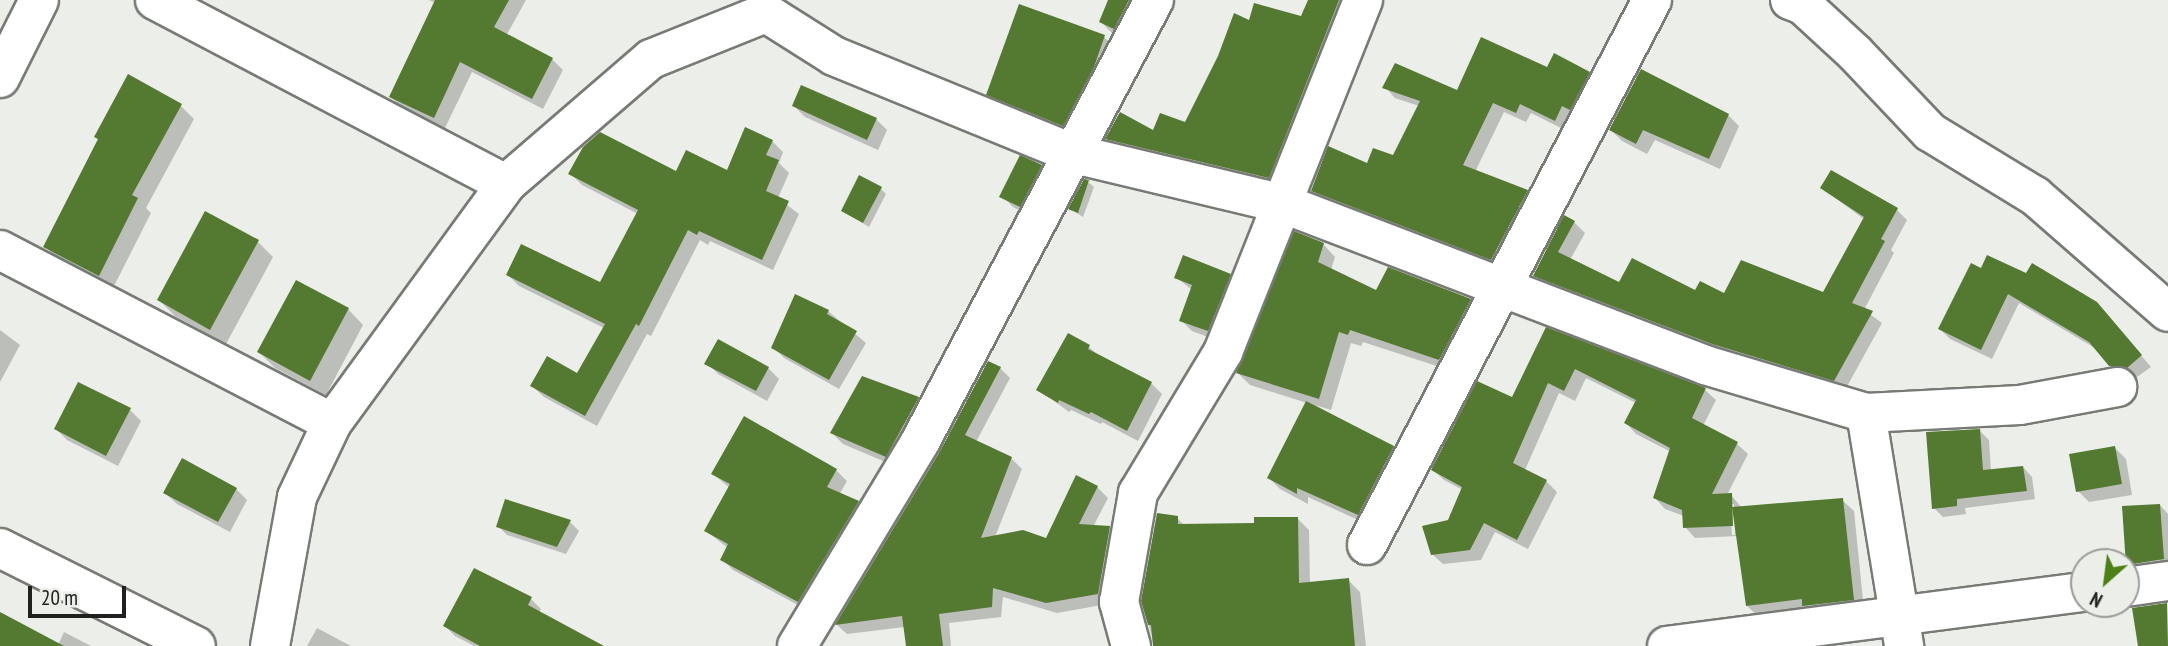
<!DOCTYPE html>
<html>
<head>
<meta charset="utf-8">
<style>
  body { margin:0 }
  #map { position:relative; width:2168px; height:646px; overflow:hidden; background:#ebeee9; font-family:"PT Sans Narrow",sans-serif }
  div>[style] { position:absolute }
  .shadow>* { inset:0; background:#0003 }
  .building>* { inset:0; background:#537a30 }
  .roads { filter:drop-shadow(2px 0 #777a75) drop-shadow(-2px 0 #777a75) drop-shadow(0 2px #777a75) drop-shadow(0 -2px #777a75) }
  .minor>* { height:38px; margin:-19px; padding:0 19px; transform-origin:19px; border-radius:19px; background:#fff }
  span { translate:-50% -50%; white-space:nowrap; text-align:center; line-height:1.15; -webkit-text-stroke:6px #ebeee9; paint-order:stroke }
  .north { position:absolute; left:2070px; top:548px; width:70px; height:70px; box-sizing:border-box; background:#ebeee9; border:2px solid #9a9c98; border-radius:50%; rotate:208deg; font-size:19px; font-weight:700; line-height:28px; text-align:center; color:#20211f }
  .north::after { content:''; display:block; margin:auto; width:24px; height:32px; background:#4e8115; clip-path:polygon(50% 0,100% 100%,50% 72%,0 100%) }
  .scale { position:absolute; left:28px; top:586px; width:98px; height:32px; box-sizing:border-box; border:4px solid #20211f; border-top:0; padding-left:9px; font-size:21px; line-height:24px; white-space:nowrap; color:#20211f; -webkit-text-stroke:5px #ebeee9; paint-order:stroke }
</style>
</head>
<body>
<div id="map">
  <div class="shadow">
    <i style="clip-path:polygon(429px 0,526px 0,506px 36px,552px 59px,563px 70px,543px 109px,472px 72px,445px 128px,402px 108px,391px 97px,435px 3px)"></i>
    <i style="clip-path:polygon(1110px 0,1147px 0,1126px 39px,1112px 33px,1101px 22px)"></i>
    <i style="clip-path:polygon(1310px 0,1354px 0,1279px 187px,1117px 148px,1107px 139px,1186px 124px,1220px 57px,1250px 22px,1302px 18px)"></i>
    <i style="clip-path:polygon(1104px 37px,1120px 53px,1079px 140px,1004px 110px,988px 94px)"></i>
    <i style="clip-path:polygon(1548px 69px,1589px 73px,1599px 83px,1565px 130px,1531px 113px,1526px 122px,1504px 112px,1475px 172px,1527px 191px,1537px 202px,1502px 269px,1323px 201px,1313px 190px,1368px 165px,1394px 157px,1419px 106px,1395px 98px,1385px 87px,1458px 93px)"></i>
    <i style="clip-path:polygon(180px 105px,194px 119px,146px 208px,151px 213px,113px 288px,59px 260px,45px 246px,99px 140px,96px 137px)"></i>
    <i style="clip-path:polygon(794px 106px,876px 119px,887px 130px,878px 150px,805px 117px)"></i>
    <i style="clip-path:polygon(1728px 115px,1739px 126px,1720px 169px,1655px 140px,1647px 154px,1622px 141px,1611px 130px)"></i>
    <i style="clip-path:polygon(772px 141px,783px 152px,779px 163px,789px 173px,778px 198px,799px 214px,773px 270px,710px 241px,708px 245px,700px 240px,651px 336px,647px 334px,597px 426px,544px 397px,532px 386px,578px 376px,604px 328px,519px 286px,508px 275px,601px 285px,638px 214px,582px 185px,571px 174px,728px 172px)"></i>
    <i style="clip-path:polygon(1041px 166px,1052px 177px,1031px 216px,1013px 207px,1002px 196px)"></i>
    <i style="clip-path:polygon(1088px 182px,1094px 187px,1083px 217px,1070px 209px)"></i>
    <i style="clip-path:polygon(1822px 188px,1897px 210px,1907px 220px,1891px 250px,1894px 253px,1864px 310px,1882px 323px,1845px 390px,1724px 354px,1545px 286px,1535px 275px,1574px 222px,1585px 233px,1570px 260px,1620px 285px,1725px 295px,1824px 294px,1865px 220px)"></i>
    <i style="clip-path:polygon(881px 189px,886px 194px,869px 227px,843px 211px)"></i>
    <i style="clip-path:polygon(258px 242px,273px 257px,226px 344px,175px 316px,159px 300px)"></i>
    <i style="clip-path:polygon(1323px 244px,1335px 257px,1331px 270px,1377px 293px,1470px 300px,1482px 313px,1452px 371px,1363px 342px,1361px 346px,1351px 343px,1331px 410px,1315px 405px,1393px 447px,1404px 458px,1369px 525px,1308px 497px,1308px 504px,1280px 489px,1269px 478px,1307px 403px,1250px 385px,1238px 373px)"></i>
    <i style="clip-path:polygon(1982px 270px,2096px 303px,2151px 367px,2137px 377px,2121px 376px,2098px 350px,2019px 303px,1992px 359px,1950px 339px,1940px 329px)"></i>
    <i style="clip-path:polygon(1230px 275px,1241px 286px,1219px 341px,1192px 331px,1181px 320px,1192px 290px,1176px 277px)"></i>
    <i style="clip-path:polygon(348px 309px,363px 325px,326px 395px,275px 368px,259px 352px)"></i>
    <i style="clip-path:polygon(828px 311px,866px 343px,839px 389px,784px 358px,773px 347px)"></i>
    <i style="clip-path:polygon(0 330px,20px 345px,0 382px)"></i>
    <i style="clip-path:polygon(evenodd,1546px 330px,1705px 390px,1716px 400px,1703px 426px,1737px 444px,1748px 454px,1727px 495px,1731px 495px,1742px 508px,1842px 500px,1854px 511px,1864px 610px,1759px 617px,1747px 606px,1738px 536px,1695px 538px,1685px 527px,1684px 516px,1665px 509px,1655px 498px,1671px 452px,1636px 434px,1626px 423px,1636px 403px,1586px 378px,1575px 401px,1559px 393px,1525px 470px,1546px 481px,1557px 492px,1528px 549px,1495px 532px,1481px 560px,1443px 564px,1432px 554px,1463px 490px,1444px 480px,1433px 470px,1513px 399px,1546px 330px,1730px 504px,1734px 504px,1735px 535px,1732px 535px,1730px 504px)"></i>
    <i style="clip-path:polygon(1069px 335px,1089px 347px,1100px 357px,1151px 383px,1162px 394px,1138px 441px,1102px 422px,1101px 424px,1071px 410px,1069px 412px,1038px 389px)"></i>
    <i style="clip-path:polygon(707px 363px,768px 368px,779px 379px,767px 401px,718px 374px)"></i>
    <i style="clip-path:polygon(1000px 368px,1010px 378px,976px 442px,1011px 458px,1022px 469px,995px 537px,1046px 540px,1076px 477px,1097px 487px,1108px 498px,1093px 527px,1109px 528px,1120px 538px,1108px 604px,1057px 613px,1003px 597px,1001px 617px,949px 623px,951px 646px,907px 646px,905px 627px,847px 634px,837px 625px)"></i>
    <i style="clip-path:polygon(918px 399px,929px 410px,897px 467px,843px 444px,832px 433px)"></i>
    <i style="clip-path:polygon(130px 410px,141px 421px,118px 466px,67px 440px,56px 429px)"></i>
    <i style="clip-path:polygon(1980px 431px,1989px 440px,1991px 471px,2023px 467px,2032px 477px,2035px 499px,1965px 508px,1966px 514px,1943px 517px,1934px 508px)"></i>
    <i style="clip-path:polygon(2115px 448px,2126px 459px,2132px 495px,2089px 502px,2078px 491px)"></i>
    <i style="clip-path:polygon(836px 470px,847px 481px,839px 495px,858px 503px,868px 514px,809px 611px,733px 570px,722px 559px,728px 548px,706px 531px,730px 488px,713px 474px)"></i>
    <i style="clip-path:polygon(236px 489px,247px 500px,230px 532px,177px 504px,165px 493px)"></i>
    <i style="clip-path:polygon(2160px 505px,2168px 514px,2168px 571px,2138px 575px,2126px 564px)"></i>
    <i style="clip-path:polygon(1177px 518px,1185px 526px,1256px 525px,1297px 518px,1309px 530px,1310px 584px,1348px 580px,1360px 592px,1366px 646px,1154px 646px,1143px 601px)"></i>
    <i style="clip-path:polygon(570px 522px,579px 531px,566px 554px,507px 535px,498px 526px)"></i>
    <i style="clip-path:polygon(531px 599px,541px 609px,539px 613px,590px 646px,474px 646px,455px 636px,445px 626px)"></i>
    <i style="clip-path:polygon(0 622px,58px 645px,64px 632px,91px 646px,0 646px)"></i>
    <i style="clip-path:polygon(317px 628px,351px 646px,307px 646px)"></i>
  </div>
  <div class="building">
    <i style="clip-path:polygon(435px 0,509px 0,494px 27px,553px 58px,532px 99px,460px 62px,434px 118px,389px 97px)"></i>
    <i style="clip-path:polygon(1108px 0,1129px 0,1114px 29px,1099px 22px)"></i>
    <i style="clip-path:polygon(1308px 0,1339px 0,1269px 178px,1105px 139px,1120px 112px,1153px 130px,1160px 113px,1185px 122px,1218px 56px,1234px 13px,1249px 20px,1254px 3px,1301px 16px)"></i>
    <i style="clip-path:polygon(1019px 4px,1105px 35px,1094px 67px,1063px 126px,986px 95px)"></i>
    <i style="clip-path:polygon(1481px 37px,1547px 67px,1554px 53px,1590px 72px,1570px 110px,1562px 106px,1555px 121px,1520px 104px,1516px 113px,1493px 103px,1463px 165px,1528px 190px,1491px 260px,1311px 191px,1328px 146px,1367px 163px,1373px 148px,1393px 155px,1420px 101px,1382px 88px,1395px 63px,1457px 90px)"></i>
    <i style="clip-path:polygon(1641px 69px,1729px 114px,1709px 159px,1643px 130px,1636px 144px,1609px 130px)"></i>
    <i style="clip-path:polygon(128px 74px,182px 104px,132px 195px,138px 198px,99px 276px,43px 247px,98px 139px,94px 137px)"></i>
    <i style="clip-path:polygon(801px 85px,877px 118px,867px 140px,792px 106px)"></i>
    <i style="clip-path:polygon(745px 127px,773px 140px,766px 155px,779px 160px,766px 191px,789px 201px,762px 260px,699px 231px,697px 235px,688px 230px,639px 326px,636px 324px,585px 416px,530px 386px,547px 356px,577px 373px,605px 324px,506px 275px,521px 244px,600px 282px,638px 210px,568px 174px,583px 147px,600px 132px,676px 171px,686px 150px,727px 170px)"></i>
    <i style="clip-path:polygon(1020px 155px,1042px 165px,1020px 207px,999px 197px)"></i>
    <i style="clip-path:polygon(1831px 170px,1898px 208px,1881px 239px,1885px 241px,1852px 303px,1873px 311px,1834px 381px,1712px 344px,1533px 276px,1564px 215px,1575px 221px,1558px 252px,1619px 282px,1632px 258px,1695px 290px,1700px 281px,1724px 293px,1741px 260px,1823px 292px,1864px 217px,1820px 188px)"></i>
    <i style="clip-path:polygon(859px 175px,882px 187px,863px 223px,841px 211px)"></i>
    <i style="clip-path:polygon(1084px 179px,1089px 180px,1078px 213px,1068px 209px)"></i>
    <i style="clip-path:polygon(205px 211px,259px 240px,210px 330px,157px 300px)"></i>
    <i style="clip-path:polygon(1294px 231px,1324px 243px,1318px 262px,1376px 290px,1388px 267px,1471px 299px,1439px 360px,1350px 330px,1348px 335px,1339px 332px,1319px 399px,1236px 373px)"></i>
    <i style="clip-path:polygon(1183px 255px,1231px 274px,1208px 331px,1179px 321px,1192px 285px,1174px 278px)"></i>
    <i style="clip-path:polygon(1987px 255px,2026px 273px,2032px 263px,2097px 302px,2142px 355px,2127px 368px,2109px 366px,2089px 342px,2008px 294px,1981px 350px,1938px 329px,1971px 263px,1981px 268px)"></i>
    <i style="clip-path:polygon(296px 280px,349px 308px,310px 381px,257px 352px)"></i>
    <i style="clip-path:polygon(795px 294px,829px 310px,827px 314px,857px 331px,829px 380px,771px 348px)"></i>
    <i style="clip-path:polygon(1546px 327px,1706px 388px,1692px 418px,1738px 442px,1712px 494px,1732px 493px,1733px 526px,1683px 528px,1682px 510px,1653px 498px,1670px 448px,1624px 423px,1636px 400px,1575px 369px,1564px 391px,1548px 383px,1513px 463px,1547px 480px,1517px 540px,1484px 523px,1470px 550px,1431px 555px,1422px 526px,1448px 520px,1462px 487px,1431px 470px,1477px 381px,1512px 397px)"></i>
    <i style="clip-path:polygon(1068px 333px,1090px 345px,1088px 349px,1152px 382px,1127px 431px,1091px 412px,1089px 414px,1059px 400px,1058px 403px,1036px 390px)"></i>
    <i style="clip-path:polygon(718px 339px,769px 367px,756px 391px,704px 364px)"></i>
    <i style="clip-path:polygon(988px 361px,1001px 367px,965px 435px,1012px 457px,981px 538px,1023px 530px,1046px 538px,1076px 475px,1098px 486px,1079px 524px,1110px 526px,1098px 594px,1046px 603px,993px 588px,992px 607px,939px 614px,943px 646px,906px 646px,902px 616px,835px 625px,939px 453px)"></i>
    <i style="clip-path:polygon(862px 376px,919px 397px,886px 457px,830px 433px)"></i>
    <i style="clip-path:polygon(78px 382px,131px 408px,106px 456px,54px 429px)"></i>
    <i style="clip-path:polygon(1306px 401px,1394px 446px,1358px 515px,1297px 488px,1297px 494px,1267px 478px)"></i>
    <i style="clip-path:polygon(744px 416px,837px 469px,827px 487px,859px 501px,798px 602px,720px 560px,728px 544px,704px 531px,730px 484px,711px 474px)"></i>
    <i style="clip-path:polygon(1980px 429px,1983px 470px,2023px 466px,2027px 491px,1957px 499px,1957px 506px,1932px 509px,1926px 432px)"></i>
    <i style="clip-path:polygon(2115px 446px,2122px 484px,2076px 492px,2069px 454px)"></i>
    <i style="clip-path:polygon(182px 458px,237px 488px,218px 522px,163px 493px)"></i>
    <i style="clip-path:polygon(1843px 498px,1854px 600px,1802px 606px,1802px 599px,1746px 606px,1732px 507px)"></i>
    <i style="clip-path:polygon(505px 499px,571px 520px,557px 547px,496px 527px)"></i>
    <i style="clip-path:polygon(2160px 504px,2164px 559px,2126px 565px,2122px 506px)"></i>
    <i style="clip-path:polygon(1157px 513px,1178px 516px,1178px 524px,1254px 523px,1254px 517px,1298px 517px,1299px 583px,1349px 578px,1355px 646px,1153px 646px,1151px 625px,1148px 625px,1141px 601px)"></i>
    <i style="clip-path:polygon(474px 568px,532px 597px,528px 605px,604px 646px,480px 646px,443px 626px)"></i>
    <i style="clip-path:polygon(2167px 603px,2168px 646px,2138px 646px,2132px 608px)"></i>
    <i style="clip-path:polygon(0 612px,64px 646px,0 646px)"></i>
  </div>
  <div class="roads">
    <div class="minor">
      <i style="left:155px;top:0;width:396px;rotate:27.7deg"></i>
      <i style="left:1790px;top:0;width:14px;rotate:21deg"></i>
      <i style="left:1803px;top:5px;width:71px;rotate:42.7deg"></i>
      <i style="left:1855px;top:53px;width:109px;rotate:46.5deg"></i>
      <i style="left:1930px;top:132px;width:123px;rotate:31.4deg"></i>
      <i style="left:2035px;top:196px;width:176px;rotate:41.1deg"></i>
      <i style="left:0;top:78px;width:87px;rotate:-63.4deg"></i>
      <i style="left:0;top:250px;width:374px;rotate:27.5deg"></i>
      <i style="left:1866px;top:413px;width:236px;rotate:80.7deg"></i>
      <i style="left:1367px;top:545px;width:615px;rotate:-62.39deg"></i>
      <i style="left:0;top:548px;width:219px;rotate:26.6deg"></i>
      <i style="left:2126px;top:587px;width:42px;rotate:-8.1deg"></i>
      <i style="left:270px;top:646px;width:151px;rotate:-79.7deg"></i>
      <i style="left:297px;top:497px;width:82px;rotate:-64.7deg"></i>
      <i style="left:332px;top:423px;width:296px;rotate:-53.9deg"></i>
      <i style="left:506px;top:184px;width:191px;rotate:-40.8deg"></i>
      <i style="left:651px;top:59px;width:124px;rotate:-21.8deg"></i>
      <i style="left:766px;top:13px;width:80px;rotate:32.3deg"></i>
      <i style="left:834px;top:56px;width:259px;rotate:22.2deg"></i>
      <i style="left:1074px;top:154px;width:216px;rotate:13.4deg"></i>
      <i style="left:1284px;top:204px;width:451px;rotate:20.9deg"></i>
      <i style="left:1705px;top:365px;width:168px;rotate:16.6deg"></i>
      <i style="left:1866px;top:413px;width:154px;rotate:-3deg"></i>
      <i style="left:2020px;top:405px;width:99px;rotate:-10.5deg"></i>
      <i style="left:797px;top:646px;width:238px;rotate:-58.9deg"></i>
      <i style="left:920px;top:442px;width:500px;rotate:-62.1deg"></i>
      <i style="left:1131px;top:646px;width:46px;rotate:-105.3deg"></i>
      <i style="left:1119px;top:602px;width:111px;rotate:-80.1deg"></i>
      <i style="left:1138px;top:493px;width:165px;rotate:-58.9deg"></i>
      <i style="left:1223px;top:352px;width:379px;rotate:-68.3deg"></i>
      <i style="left:1667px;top:646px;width:420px;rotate:-7.4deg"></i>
    </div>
  </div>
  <div class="north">N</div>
  <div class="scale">20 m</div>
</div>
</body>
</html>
